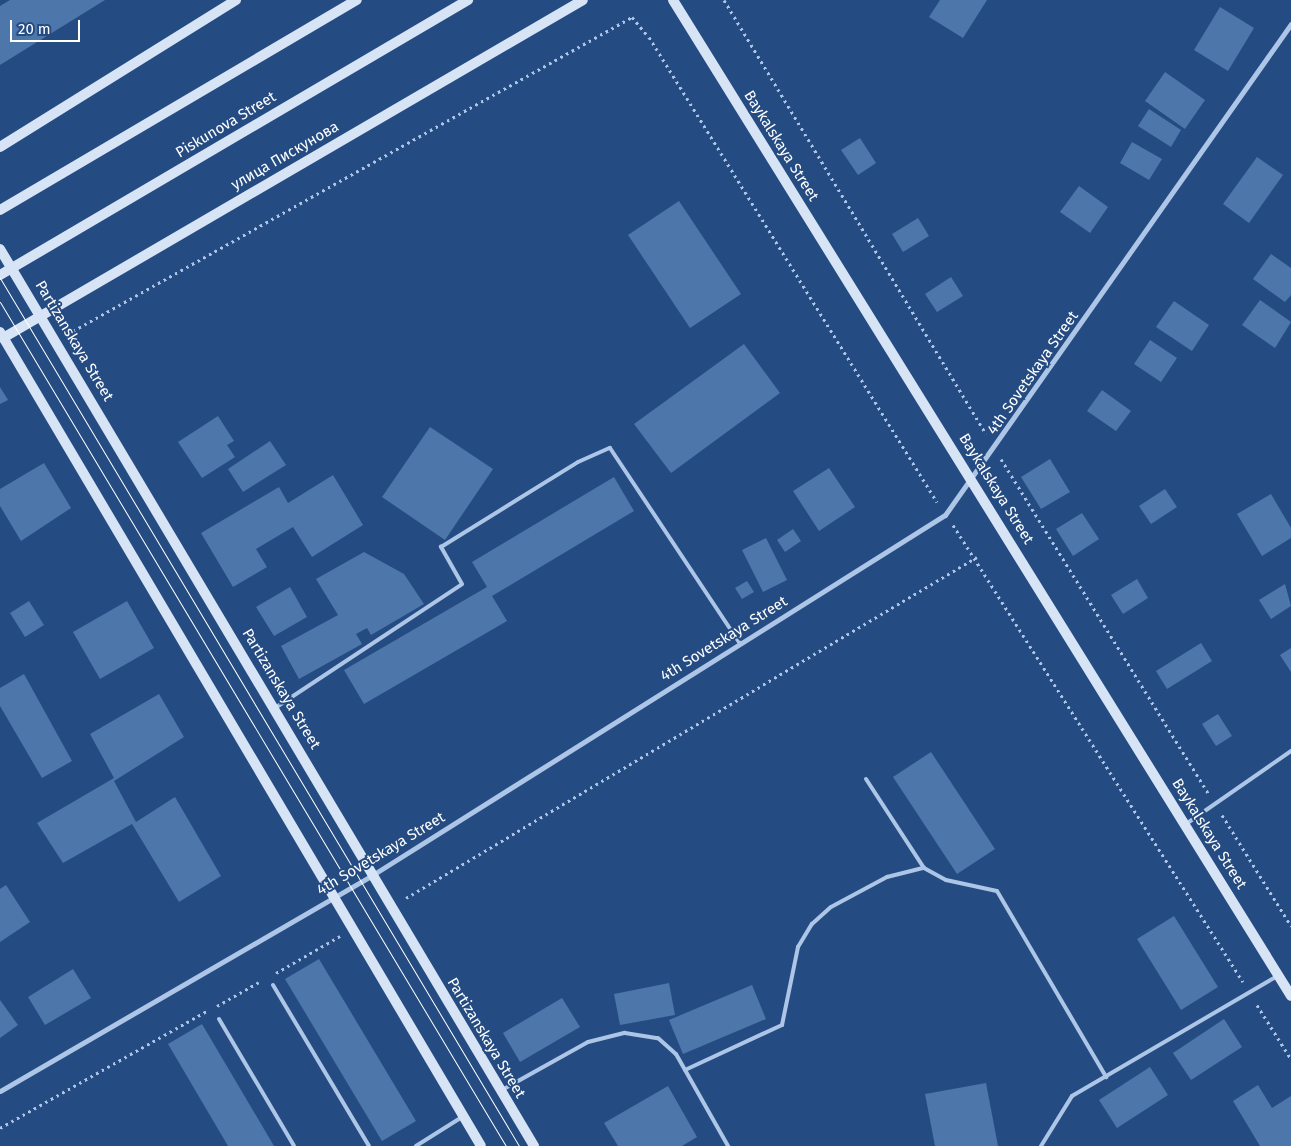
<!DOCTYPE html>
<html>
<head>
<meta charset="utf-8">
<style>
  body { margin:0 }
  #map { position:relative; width:1291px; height:1146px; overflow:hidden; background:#254c82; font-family:"Fira Sans",sans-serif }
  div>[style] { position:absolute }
  .building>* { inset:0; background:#4d76ab }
  .path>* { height:3px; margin-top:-1.5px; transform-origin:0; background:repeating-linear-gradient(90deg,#adc6e7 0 2.5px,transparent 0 6.5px) }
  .lane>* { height:4px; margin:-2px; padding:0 2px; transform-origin:2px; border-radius:2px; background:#adc6e7 }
  .street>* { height:5px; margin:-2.5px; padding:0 2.5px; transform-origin:2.5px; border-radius:2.5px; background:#adc6e7 }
  .secondary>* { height:10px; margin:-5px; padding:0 5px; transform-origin:5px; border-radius:5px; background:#d7e4f6 }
  .tram>* { height:1px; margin:-0.5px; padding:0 0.5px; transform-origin:0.5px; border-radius:0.5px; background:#fff }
  span { translate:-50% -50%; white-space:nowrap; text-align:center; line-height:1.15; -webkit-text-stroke:4px #254c82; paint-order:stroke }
  .street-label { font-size:15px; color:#fff }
  .scale { position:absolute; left:10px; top:20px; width:70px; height:22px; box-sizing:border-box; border:2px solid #fff; border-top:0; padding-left:6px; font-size:15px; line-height:18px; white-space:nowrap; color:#fff; -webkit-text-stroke:4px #254c82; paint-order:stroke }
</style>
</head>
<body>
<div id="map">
  <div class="building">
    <i style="clip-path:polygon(10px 0,105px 0,0 65px,0 6px)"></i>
    <i style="clip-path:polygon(940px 0,987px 0,963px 38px,929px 17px)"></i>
    <i style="clip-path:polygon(1220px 7px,1254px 28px,1228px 71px,1194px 50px)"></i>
    <i style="clip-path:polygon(1165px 72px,1205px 100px,1185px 129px,1145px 101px)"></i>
    <i style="clip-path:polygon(1149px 109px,1181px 130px,1171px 147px,1138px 126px)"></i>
    <i style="clip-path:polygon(860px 138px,876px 163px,858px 175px,841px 150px)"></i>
    <i style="clip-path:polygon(1132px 142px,1162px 159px,1149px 180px,1120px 163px)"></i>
    <i style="clip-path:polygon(1257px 157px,1283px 175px,1249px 223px,1223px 204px)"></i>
    <i style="clip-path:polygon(1079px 186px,1108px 207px,1090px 233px,1060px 212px)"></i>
    <i style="clip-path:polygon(679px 201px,741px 294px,690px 328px,628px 235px)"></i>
    <i style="clip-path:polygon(918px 218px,929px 236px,903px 252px,892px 234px)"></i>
    <i style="clip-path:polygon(1271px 254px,1291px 268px,1291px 295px,1285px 302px,1253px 279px)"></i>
    <i style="clip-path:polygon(951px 277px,963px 296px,937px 312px,925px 294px)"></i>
    <i style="clip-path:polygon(1260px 300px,1291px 322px,1275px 348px,1242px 325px)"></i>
    <i style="clip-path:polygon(1174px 301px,1209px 325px,1192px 351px,1156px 327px)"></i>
    <i style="clip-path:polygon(1150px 340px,1177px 358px,1161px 382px,1134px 364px)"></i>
    <i style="clip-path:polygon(744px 344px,780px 393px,671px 473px,634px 424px)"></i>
    <i style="clip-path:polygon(0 387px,8px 400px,0 404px)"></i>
    <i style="clip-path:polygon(1102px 390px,1131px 411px,1116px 431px,1087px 411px)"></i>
    <i style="clip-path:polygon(218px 416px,234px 441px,227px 445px,235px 457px,202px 478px,178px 442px)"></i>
    <i style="clip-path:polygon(430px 427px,493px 469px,445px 540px,382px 497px)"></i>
    <i style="clip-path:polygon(270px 441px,286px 465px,243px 492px,228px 469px)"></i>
    <i style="clip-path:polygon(1050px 459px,1070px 492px,1041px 509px,1021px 477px)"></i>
    <i style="clip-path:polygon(44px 463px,71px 508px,21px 541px,0 506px,0 489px)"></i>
    <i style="clip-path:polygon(829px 468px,855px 507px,819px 531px,793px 491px)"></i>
    <i style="clip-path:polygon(333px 475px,363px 525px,312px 557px,293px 527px,256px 549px,267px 567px,233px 587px,201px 533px,279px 487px,288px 503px)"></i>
    <i style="clip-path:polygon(614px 477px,634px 511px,492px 596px,507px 621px,364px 704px,344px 670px,487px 587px,472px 562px)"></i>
    <i style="clip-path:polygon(1165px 489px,1177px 507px,1151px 524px,1139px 506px)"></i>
    <i style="clip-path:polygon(1271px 494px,1291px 528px,1291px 538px,1262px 556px,1237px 514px)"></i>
    <i style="clip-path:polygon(1082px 513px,1099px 539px,1073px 556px,1056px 529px)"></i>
    <i style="clip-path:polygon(793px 529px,801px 541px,785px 552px,777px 540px)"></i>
    <i style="clip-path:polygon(766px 538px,787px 580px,763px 592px,742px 550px)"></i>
    <i style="clip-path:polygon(364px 552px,404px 574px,424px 604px,371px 635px,367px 628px,356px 634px,362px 644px,299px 679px,281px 646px,338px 615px,316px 579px)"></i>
    <i style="clip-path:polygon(1137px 579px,1148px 598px,1123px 614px,1111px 595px)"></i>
    <i style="clip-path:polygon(747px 581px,754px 592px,742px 599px,735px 588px)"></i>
    <i style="clip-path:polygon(1285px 584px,1291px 606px,1271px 619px,1259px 600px)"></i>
    <i style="clip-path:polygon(290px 587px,307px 617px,274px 636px,256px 607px)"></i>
    <i style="clip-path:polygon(29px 601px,44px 625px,25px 637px,10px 613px)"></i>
    <i style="clip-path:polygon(127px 601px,154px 648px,100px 679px,73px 632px)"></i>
    <i style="clip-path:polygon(1201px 643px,1212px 661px,1167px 689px,1156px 671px)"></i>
    <i style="clip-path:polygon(1291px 648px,1291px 672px,1280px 655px)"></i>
    <i style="clip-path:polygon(24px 674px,72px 761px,42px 778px,0 706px,0 688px)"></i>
    <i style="clip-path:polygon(159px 694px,184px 737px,114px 781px,136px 822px,175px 797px,221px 876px,179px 902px,132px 824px,63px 863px,37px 823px,114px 778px,90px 734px)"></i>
    <i style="clip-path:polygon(1218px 714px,1232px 736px,1216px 746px,1202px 724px)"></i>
    <i style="clip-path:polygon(931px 752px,995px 849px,957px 874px,893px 777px)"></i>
    <i style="clip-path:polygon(6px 885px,30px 922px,0 942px,0 889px)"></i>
    <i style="clip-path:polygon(1174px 916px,1218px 987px,1181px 1010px,1137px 939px)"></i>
    <i style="clip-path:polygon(319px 959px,416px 1121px,382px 1141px,285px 979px)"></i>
    <i style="clip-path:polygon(73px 969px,91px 998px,45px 1025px,28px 997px)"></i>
    <i style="clip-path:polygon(669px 983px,675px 1015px,620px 1025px,614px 994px)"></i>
    <i style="clip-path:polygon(752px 985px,766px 1019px,683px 1054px,669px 1020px)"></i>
    <i style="clip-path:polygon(562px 998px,580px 1027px,520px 1062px,503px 1033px)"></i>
    <i style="clip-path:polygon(0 1000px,18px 1025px,0 1038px)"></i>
    <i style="clip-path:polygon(1224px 1019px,1242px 1047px,1191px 1080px,1173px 1053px)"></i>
    <i style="clip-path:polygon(202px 1024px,274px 1146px,228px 1146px,168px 1044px)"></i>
    <i style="clip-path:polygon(1150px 1067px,1168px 1095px,1117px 1128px,1099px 1100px)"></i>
    <i style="clip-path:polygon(986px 1083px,998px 1146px,935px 1146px,925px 1094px)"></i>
    <i style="clip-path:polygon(1258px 1085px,1272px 1108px,1291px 1096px,1291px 1146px,1260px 1146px,1233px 1101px)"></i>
    <i style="clip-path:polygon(668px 1086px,697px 1137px,682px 1146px,618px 1146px,604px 1123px)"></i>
  </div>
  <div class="path">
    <i style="left:724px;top:0;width:507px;rotate:58.88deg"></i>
    <i style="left:73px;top:331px;width:641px;rotate:-29.32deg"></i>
    <i style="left:632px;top:17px;width:26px;rotate:50deg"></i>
    <i style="left:649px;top:37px;width:547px;rotate:58.23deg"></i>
    <i style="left:1001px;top:459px;width:393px;rotate:58.2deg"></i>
    <i style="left:953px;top:525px;width:541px;rotate:57.6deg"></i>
    <i style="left:1222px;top:815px;width:131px;rotate:58.1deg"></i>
    <i style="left:406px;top:898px;width:665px;rotate:-30.85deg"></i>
    <i style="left:276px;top:973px;width:74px;rotate:-30deg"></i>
    <i style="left:1257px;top:1005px;width:64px;rotate:57.8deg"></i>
    <i style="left:217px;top:1006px;width:48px;rotate:-29.7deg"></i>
    <i style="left:0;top:1128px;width:238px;rotate:-29.5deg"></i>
  </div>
  <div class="lane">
    <i style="left:275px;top:708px;width:224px;rotate:-33.5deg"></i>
    <i style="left:462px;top:584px;width:43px;rotate:-119.6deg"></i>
    <i style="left:441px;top:547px;width:161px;rotate:-31.8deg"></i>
    <i style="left:578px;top:462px;width:35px;rotate:-24deg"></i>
    <i style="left:610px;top:448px;width:235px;rotate:56.4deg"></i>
    <i style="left:866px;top:779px;width:106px;rotate:56.9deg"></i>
    <i style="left:924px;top:868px;width:25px;rotate:29deg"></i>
    <i style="left:946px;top:880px;width:52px;rotate:12.2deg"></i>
    <i style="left:997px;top:891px;width:216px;rotate:59.6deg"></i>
    <i style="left:1186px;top:824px;width:128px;rotate:-34.8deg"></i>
    <i style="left:273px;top:985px;width:187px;rotate:59.2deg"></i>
    <i style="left:219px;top:1019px;width:147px;rotate:59.4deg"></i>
    <i style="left:685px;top:1070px;width:107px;rotate:-24.9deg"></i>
    <i style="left:782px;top:1025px;width:80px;rotate:-78.4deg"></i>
    <i style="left:798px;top:947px;width:27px;rotate:-59deg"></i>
    <i style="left:812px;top:924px;width:25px;rotate:-42deg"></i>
    <i style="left:831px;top:907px;width:64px;rotate:-28.2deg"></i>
    <i style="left:887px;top:877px;width:38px;rotate:-14deg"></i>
    <i style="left:502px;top:1090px;width:98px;rotate:-29.2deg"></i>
    <i style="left:588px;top:1042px;width:38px;rotate:-14deg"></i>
    <i style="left:625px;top:1033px;width:33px;rotate:9deg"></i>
    <i style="left:658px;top:1038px;width:24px;rotate:42deg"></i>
    <i style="left:676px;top:1054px;width:106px;rotate:60.5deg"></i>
    <i style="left:416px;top:1146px;width:54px;rotate:-32.2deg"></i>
    <i style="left:1041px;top:1146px;width:59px;rotate:-58.2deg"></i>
    <i style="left:1072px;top:1096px;width:236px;rotate:-30.3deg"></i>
  </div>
  <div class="street">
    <i style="left:0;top:1091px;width:432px;rotate:-30.1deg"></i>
    <i style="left:374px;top:874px;width:674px;rotate:-32.16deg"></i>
    <i style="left:945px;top:515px;width:601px;rotate:-54.83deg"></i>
  </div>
  <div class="secondary">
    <i style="left:673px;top:0;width:1172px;rotate:58.18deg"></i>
    <i style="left:0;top:147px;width:278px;rotate:-31.9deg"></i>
    <i style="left:0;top:210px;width:414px;rotate:-30.5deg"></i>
    <i style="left:0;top:249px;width:1044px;rotate:59.23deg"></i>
    <i style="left:0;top:275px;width:543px;rotate:-30.44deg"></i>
    <i style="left:0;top:332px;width:945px;rotate:59.42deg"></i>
    <i style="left:3px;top:338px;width:671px;rotate:-30.23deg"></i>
  </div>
  <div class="tram">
    <i style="left:0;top:278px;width:1011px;rotate:59.12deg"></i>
    <i style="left:0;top:302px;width:984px;rotate:59.06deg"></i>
  </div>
  <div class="street-label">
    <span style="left:226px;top:125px;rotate:-31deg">Piskunova Street</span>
    <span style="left:781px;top:146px;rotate:58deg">Baykalskaya Street</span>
    <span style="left:285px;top:156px;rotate:-30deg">улица Пискунова</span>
    <span style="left:74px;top:341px;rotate:59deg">Partizanskaya Street</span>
    <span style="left:1033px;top:373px;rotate:-55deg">4th Sovetskaya Street</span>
    <span style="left:996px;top:489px;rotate:58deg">Baykalskaya Street</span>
    <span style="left:724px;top:639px;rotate:-32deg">4th Sovetskaya Street</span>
    <span style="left:281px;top:689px;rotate:59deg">Partizanskaya Street</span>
    <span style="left:1209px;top:834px;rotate:58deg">Baykalskaya Street</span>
    <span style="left:381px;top:854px;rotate:-31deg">4th Sovetskaya Street</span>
    <span style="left:486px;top:1038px;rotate:59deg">Partizanskaya Street</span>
  </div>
  <div class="scale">20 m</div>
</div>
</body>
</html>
